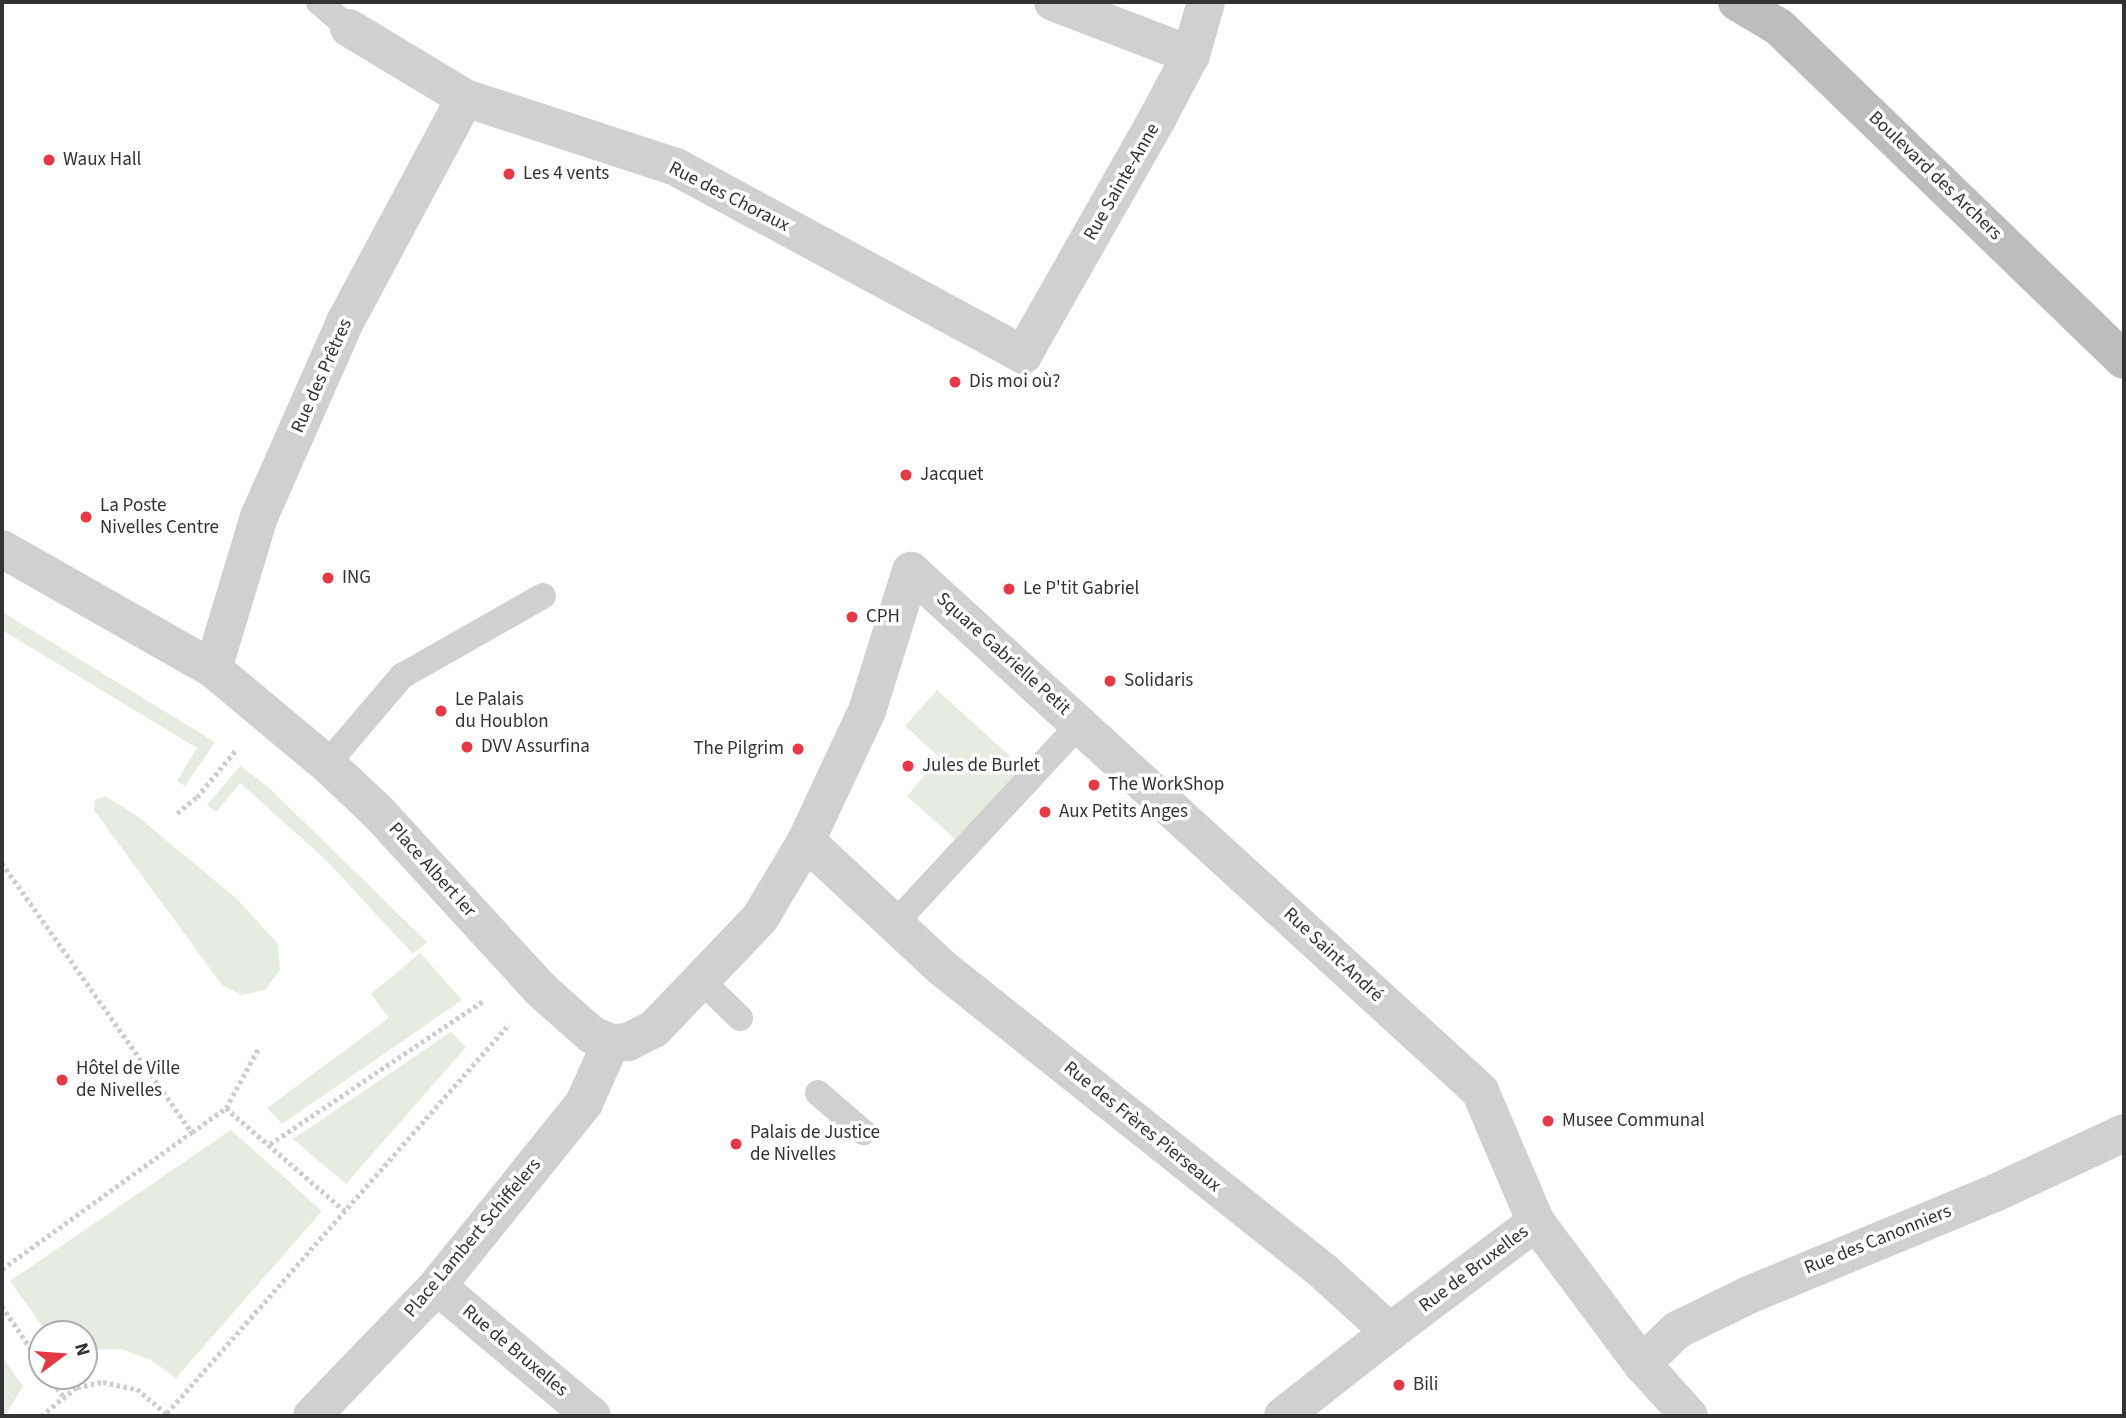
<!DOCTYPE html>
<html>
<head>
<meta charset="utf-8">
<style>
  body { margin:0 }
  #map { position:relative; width:2126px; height:1418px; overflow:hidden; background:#fff; font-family:"Source Sans 3",sans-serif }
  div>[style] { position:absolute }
  .green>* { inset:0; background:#e6ecdf }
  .path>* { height:4.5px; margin-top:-2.25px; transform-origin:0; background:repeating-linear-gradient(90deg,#cdcdcd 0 3.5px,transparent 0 7px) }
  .service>* { height:26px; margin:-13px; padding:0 13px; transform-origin:13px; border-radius:13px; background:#d0d0d0 }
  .pedestrian>* { height:38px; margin:-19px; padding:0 19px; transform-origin:19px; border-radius:19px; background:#d0d0d0 }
  .minor>* { height:38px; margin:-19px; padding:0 19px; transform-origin:19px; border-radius:19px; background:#d0d0d0 }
  .secondary>* { height:38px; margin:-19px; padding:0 19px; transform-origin:19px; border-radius:19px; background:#bdbdbd }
  .dots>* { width:19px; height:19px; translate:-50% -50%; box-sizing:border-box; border:4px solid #fff; border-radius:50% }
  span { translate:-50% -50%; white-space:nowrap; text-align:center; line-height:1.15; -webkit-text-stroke:7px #fff; paint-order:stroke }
  .poi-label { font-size:19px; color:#333 }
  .left { translate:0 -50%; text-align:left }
  .right { translate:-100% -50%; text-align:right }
  .street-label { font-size:19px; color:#333 }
  .frame { position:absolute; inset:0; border:4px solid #333; pointer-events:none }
  .north { position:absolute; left:28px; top:1320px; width:70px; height:70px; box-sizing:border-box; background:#fff; border:2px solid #adadad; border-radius:50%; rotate:74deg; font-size:19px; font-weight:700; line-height:28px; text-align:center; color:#333 }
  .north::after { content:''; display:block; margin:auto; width:24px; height:32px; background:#e63946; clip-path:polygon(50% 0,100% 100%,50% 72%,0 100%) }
</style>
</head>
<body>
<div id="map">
  <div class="green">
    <i style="clip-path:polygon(2px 612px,215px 742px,185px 786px,177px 781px,197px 748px,2px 630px)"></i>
    <i style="clip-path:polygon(937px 690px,1023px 768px,957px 841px,907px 796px,940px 758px,905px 726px)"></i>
    <i style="clip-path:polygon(240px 766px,267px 786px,427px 942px,413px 954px,326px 860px,240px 783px,216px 812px,207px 805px)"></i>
    <i style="clip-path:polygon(105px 796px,137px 816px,237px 899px,278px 944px,280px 970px,265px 990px,241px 995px,222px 985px,94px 810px,95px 800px)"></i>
    <i style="clip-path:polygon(420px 953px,462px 1000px,282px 1124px,267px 1108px,389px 1018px,371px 994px)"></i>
    <i style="clip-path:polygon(451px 1032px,466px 1047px,346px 1184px,293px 1139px)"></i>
    <i style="clip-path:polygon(231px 1130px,322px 1211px,176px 1378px,151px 1360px,121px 1349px,84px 1350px,84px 1334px,48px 1334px,10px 1281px)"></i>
    <i style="clip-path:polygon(2px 1357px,23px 1386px,5px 1416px,2px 1416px)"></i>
  </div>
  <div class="path">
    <i style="left:177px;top:813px;width:26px;rotate:-39deg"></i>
    <i style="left:197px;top:797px;width:60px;rotate:-50.4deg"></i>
    <i style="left:2px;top:863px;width:329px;rotate:54.8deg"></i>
    <i style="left:192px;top:1132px;width:42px;rotate:-35.2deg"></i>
    <i style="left:226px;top:1108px;width:157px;rotate:40.9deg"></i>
    <i style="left:226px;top:1108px;width:67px;rotate:-61.5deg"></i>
    <i style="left:270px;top:1144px;width:258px;rotate:-33.9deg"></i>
    <i style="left:2px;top:1269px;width:234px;rotate:-35.8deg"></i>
    <i style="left:2px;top:1306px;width:71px;rotate:55.9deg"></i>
    <i style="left:49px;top:1376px;width:24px;rotate:55deg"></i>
    <i style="left:167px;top:1413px;width:518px;rotate:-48.68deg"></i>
    <i style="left:41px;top:1416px;width:46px;rotate:-38.9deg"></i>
    <i style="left:77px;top:1387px;width:26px;rotate:-11deg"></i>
    <i style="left:103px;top:1382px;width:35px;rotate:12deg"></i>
    <i style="left:137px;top:1389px;width:42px;rotate:40.2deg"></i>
  </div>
  <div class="service">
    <i style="left:319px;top:2px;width:40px;rotate:41deg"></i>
    <i style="left:327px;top:764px;width:116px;rotate:-49.6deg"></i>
    <i style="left:402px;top:676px;width:162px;rotate:-29.6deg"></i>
    <i style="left:895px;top:923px;width:273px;rotate:-47.1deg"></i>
    <i style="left:702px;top:981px;width:53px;rotate:44.2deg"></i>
    <i style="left:818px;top:1093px;width:60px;rotate:40.9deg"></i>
  </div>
  <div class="pedestrian">
    <i style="left:437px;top:1286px;width:202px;rotate:40deg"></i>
    <i style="left:312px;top:1416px;width:180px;rotate:-46.1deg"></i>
    <i style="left:437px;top:1286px;width:235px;rotate:-51.2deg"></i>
    <i style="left:584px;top:1103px;width:66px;rotate:-65.8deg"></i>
    <i style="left:1283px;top:1416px;width:136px;rotate:-38.1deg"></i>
  </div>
  <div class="minor">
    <i style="left:1053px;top:2px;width:148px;rotate:21deg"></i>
    <i style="left:349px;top:28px;width:135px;rotate:31.1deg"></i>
    <i style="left:465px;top:98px;width:222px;rotate:18.1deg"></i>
    <i style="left:676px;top:167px;width:395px;rotate:28.4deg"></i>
    <i style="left:1023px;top:355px;width:274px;rotate:-60.4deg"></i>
    <i style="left:1158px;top:117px;width:70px;rotate:-62deg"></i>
    <i style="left:1191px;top:55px;width:55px;rotate:-74.2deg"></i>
    <i style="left:2px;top:549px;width:243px;rotate:29.6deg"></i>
    <i style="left:213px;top:669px;width:148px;rotate:39.8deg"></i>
    <i style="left:327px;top:764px;width:71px;rotate:43.3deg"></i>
    <i style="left:379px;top:813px;width:239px;rotate:47.5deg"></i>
    <i style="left:540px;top:989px;width:69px;rotate:41.5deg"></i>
    <i style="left:592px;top:1035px;width:21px;rotate:23deg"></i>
    <i style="left:611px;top:1043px;width:17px;rotate:-3deg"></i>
    <i style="left:628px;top:1042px;width:29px;rotate:-27deg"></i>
    <i style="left:654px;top:1029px;width:153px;rotate:-46.3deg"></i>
    <i style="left:760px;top:918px;width:90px;rotate:-59.1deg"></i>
    <i style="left:806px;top:841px;width:144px;rotate:-64.9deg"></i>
    <i style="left:867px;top:711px;width:147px;rotate:-72.6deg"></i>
    <i style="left:911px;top:571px;width:771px;rotate:42.42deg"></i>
    <i style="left:1480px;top:1091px;width:142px;rotate:66.9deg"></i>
    <i style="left:1536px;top:1222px;width:177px;rotate:53.3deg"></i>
    <i style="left:1642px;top:1364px;width:70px;rotate:47.9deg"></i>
    <i style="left:213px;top:669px;width:159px;rotate:-73.2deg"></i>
    <i style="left:259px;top:517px;width:213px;rotate:-66.2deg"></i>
    <i style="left:345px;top:322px;width:254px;rotate:-61.8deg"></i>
    <i style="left:806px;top:841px;width:185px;rotate:43deg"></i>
    <i style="left:941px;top:967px;width:490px;rotate:38.5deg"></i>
    <i style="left:1324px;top:1272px;width:89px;rotate:42.3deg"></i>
    <i style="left:1390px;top:1332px;width:183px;rotate:-37deg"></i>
    <i style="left:1642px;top:1364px;width:49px;rotate:-44.2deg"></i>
    <i style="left:1677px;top:1330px;width:82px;rotate:-25.9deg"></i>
    <i style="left:1751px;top:1294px;width:266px;rotate:-22.5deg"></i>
    <i style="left:1997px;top:1192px;width:140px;rotate:-24.9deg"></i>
  </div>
  <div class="secondary">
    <i style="left:1737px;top:2px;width:49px;rotate:30.8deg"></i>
    <i style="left:1779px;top:27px;width:479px;rotate:44deg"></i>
  </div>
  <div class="dots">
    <i style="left:49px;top:160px;background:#e63946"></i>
    <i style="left:509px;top:174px;background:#e63946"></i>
    <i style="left:955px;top:382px;background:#e63946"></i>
    <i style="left:906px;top:475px;background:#e63946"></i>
    <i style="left:86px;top:517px;background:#e63946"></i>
    <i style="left:328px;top:578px;background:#e63946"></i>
    <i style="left:1009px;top:589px;background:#e63946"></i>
    <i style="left:852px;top:617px;background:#e63946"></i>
    <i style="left:1110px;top:681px;background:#e63946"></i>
    <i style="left:441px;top:711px;background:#e63946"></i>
    <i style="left:467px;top:747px;background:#e63946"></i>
    <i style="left:798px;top:749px;background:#e63946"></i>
    <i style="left:908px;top:766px;background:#e63946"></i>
    <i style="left:1094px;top:785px;background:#e63946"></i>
    <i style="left:1045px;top:812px;background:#e63946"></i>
    <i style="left:62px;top:1080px;background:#e63946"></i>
    <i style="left:1548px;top:1121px;background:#e63946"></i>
    <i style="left:736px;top:1144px;background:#e63946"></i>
    <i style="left:1399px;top:1385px;background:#e63946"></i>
  </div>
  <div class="poi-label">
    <span class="left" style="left:63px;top:160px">Waux Hall</span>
    <span class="left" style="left:523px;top:174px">Les 4 vents</span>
    <span class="left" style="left:969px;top:382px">Dis moi où?</span>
    <span class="left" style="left:920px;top:475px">Jacquet</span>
    <span class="left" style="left:100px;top:517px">La Poste<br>Nivelles Centre</span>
    <span class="left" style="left:342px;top:578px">ING</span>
    <span class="left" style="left:1023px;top:589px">Le P'tit Gabriel</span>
    <span class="left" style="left:866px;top:617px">CPH</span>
    <span class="left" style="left:1124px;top:681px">Solidaris</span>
    <span class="left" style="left:455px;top:711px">Le Palais<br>du Houblon</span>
    <span class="left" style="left:481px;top:747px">DVV Assurfina</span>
    <span class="right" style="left:784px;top:749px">The Pilgrim</span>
    <span class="left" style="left:922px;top:766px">Jules de Burlet</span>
    <span class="left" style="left:1108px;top:785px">The WorkShop</span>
    <span class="left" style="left:1059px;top:812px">Aux Petits Anges</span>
    <span class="left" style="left:76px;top:1080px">Hôtel de Ville<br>de Nivelles</span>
    <span class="left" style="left:1562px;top:1121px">Musee Communal</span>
    <span class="left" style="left:750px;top:1144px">Palais de Justice<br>de Nivelles</span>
    <span class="left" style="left:1413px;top:1385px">Bili</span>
  </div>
  <div class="street-label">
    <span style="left:1935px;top:176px;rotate:44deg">Boulevard des Archers</span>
    <span style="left:1122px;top:182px;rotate:-60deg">Rue Sainte-Anne</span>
    <span style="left:729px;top:197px;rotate:27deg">Rue des Choraux</span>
    <span style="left:322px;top:376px;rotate:-66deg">Rue des Prêtres</span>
    <span style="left:1003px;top:654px;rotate:42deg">Square Gabrielle Petit</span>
    <span style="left:432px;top:870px;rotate:48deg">Place Albert Ier</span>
    <span style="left:1333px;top:955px;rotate:43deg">Rue Saint-André</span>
    <span style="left:1142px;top:1127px;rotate:39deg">Rue des Frères Pierseaux</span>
    <span style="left:473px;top:1238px;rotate:-50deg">Place Lambert Schiffelers</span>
    <span style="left:1878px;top:1240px;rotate:-22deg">Rue des Canonniers</span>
    <span style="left:1474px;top:1269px;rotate:-37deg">Rue de Bruxelles</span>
    <span style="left:515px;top:1351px;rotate:40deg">Rue de Bruxelles</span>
  </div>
  <div class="frame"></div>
  <div class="north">N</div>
</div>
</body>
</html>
